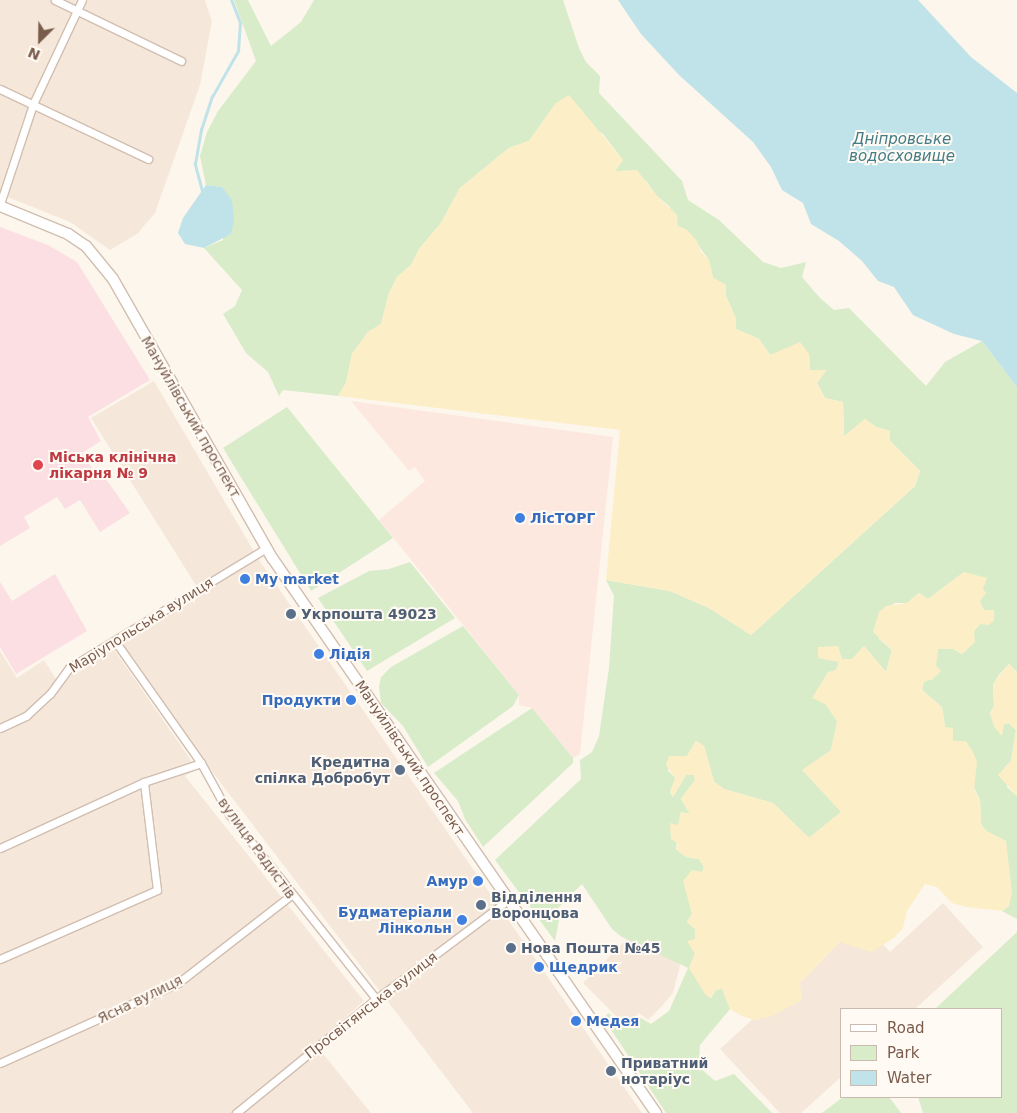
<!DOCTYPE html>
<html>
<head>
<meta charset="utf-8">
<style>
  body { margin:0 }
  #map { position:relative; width:1017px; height:1113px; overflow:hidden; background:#fdf6ec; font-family:"DejaVu Sans",sans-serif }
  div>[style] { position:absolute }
  .residential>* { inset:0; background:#f5e8da }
  .commercial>* { inset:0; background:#fde8e0 }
  .medical>* { inset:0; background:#fbdfe3 }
  .green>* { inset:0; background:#d8ecc9 }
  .sand>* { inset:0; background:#fcefc7 }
  .water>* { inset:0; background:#bfe3e8 }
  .stream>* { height:2.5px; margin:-1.25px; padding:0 1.25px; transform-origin:1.25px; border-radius:1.25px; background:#bfe3e8 }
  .roads { filter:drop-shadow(1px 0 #d1beb0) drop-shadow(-1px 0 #d1beb0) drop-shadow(0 1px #d1beb0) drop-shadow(0 -1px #d1beb0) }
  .street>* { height:7px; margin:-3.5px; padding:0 3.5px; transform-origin:3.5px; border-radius:3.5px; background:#fff }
  .secondary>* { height:10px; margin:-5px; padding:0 5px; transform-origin:5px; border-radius:5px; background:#fff }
  .dots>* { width:14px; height:14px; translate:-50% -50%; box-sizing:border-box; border:2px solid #fffaf3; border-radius:50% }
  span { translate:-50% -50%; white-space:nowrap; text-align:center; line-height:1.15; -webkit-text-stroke:4px #fffaf3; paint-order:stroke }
  .street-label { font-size:14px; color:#7a5c4d }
  .health-label { font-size:14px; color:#be3a42; font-weight:700 }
  .left { translate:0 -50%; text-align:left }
  .shop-label { font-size:14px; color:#366cbe; font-weight:700 }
  .right { translate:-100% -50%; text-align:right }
  .service-label { font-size:14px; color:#4e5e75; font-weight:700 }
  .water-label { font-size:15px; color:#437c86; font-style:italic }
  .legend { position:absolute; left:840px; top:1008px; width:162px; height:90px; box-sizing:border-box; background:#fffaf3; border:1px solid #cabbb1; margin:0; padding:6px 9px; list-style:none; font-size:15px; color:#7a5c4d }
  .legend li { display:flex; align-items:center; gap:10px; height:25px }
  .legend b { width:25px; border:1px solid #cabbb1 }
  .north { position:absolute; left:15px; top:15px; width:50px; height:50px; -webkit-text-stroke:4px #fffaf3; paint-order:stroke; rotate:203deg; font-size:14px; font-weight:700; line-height:20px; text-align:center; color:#7a5c4d }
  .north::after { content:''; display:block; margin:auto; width:18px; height:22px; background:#7a5c4d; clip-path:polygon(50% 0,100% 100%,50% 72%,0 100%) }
</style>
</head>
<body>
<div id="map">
  <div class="residential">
    <i style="clip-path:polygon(0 0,205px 0,212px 21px,200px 85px,155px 213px,137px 234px,110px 250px,70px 222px,0 194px)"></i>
    <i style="clip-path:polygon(154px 381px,259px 560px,642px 1113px,473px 1113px,220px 782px,119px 644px,202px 595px,91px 418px)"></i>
    <i style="clip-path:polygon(113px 648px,197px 769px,185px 776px,364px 1001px,315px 1044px,371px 1113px,0 1113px,0 651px,17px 678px,44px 660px,56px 679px,63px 679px)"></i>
    <i style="clip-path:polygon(943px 903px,983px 947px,915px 1009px,841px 1009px,841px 1077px,801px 1113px,780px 1113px,720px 1049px,861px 920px,890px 952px)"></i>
    <i style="clip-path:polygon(630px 936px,678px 955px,680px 966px,673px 993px,660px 1008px,648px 1020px,639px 1013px,626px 1026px,583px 983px)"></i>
  </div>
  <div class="commercial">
    <i style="clip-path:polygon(351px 401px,613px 437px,580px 754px,573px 758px,532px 708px,519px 705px,519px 695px,379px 520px,425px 481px,415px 467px,409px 471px)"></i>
  </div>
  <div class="medical">
    <i style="clip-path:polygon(0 227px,48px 245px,77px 262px,150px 380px,88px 417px,101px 441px,82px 453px,95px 473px,103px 475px,130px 513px,100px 532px,80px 500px,65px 509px,57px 497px,24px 517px,30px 528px,0 546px)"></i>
    <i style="clip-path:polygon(55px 574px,87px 631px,16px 674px,0 647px,0 582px,12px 601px)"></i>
  </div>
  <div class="green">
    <i style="clip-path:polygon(234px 0,248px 0,271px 46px,301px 22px,314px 0,563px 0,579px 48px,586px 62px,600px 76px,599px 93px,682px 181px,688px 200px,719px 220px,763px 262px,781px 268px,806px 262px,802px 277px,820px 298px,834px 310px,849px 308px,926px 386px,945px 362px,982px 341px,1017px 387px,1017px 672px,1009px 664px,999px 675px,993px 684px,994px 706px,990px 713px,1001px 735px,1003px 724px,1009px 723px,1016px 730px,1011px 761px,1004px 768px,1007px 787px,1017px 796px,1017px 919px,1002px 911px,1009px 906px,1006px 841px,986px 831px,981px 824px,980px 800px,945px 727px,942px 707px,922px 690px,924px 681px,933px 679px,938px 649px,953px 649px,962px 654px,974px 642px,974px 631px,980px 624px,984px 610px,964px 572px,928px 599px,919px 593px,907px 603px,895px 603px,879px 612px,879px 639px,892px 650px,886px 672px,864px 646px,852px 659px,842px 659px,839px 654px,825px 661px,833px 658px,839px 662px,836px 670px,828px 673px,818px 692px,838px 721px,831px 750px,841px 812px,809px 838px,773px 803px,724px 789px,714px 782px,704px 746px,696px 741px,687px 756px,669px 756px,668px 771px,676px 778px,670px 792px,673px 797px,686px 775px,694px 775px,695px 780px,681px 799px,690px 814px,681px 812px,676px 849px,686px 857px,699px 859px,704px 867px,691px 901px,692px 914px,687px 922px,695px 929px,695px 954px,689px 968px,711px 998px,716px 990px,722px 988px,730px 1009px,700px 1045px,699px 1067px,715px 1081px,734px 1074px,772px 1113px,666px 1113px,604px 1019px,608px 1013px,627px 1028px,639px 1017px,651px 1024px,669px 1011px,688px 968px,622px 937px,612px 929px,582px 884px,557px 909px,559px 920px,555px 941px,495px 860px,581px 779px,580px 760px,592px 752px,599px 736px,609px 668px,614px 596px,606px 580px,670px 591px,709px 608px,751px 635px,915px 486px,920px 471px,890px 441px,890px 431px,876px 427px,865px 419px,844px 437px,843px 402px,825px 398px,810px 370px,809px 354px,787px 350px,770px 355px,759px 339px,736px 329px,736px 319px,726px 296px,726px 285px,713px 278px,709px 260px,687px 230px,678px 226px,670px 207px,657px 196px,646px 181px,628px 172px,614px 172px,623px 160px,603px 134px,556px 103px,529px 141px,509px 148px,460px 188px,441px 223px,419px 249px,411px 265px,397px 277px,389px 293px,381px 324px,368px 332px,352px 354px,346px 383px,338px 396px,283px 390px,279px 396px,268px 372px,246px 353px,223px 314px,235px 306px,242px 290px,204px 248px,223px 240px,222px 187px,206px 185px,200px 156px,207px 132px,218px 111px,256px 61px)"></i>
    <i style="clip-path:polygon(287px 407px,393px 538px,311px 591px,223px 448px)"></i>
    <i style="clip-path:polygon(410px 562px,455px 618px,367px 671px,318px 598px,369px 571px,389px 569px)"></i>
    <i style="clip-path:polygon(463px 626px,519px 695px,513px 706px,428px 767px,403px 726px,381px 703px,379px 687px,381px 677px,391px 667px)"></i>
    <i style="clip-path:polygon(532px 708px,573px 758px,573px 763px,483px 847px,465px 819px,458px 801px,434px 773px)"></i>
    <i style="clip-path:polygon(1017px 932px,1017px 1113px,923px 1113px,918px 1097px,1001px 1097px,1001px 1009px,935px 1009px)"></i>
    <i style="clip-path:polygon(843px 1097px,889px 1097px,901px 1113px,822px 1113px)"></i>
  </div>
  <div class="sand">
    <i style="clip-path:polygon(569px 95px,623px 160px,615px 171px,637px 170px,657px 196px,677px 215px,678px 226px,687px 230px,697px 241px,701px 252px,709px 260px,713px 278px,726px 285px,726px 296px,736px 319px,736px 329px,759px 339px,770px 355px,800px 342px,809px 354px,810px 370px,827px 370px,817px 383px,825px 398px,843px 402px,844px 436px,865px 419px,876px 427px,890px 431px,890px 441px,920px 471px,915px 486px,751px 635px,709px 608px,670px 591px,606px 580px,620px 430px,338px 396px,346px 383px,352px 354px,368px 332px,381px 324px,389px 293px,397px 277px,411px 265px,419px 249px,441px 223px,460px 188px,509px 148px,529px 141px,556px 103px)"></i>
    <i style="clip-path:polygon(964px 572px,987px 578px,983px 589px,986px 593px,980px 601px,984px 610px,994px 610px,994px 620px,989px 625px,980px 624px,974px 631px,975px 642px,962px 654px,953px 649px,938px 649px,936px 666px,941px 671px,933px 679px,924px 682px,922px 690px,942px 707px,945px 727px,953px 728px,953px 741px,966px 741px,973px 752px,977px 762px,974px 790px,980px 800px,981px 824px,986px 831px,1006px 841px,1012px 893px,1009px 906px,1002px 911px,966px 907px,952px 903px,937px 887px,925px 884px,907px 911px,903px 928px,894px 938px,871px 952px,840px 942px,800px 983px,802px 1000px,772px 1016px,754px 1020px,742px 1016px,730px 1009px,722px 989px,716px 990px,710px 998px,705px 994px,689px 968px,695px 954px,687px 941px,695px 939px,695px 929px,687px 922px,692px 914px,683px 881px,692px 870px,702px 872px,704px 867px,699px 859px,686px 857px,676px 849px,678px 844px,671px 839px,670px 823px,678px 825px,681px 812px,690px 814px,681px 799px,695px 780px,694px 775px,686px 775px,673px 797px,670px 792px,675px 778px,666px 765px,669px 756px,687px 756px,696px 741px,704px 746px,714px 782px,724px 789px,773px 803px,809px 838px,841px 812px,802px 770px,831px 750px,837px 721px,825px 704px,812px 698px,828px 672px,836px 670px,839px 662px,818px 658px,818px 647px,838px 646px,842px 659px,852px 659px,864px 646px,886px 672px,892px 650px,873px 632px,879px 612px,886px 606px,907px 603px,919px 593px,928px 599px)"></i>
    <i style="clip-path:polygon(1009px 664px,1017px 673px,1017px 796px,998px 775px,1011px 761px,1016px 730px,1009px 723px,1004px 724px,1002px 736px,994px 727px,990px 713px,994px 706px,993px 684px)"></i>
  </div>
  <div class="water">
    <i style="clip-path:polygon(618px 0,918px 0,971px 57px,1017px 93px,1017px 387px,982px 341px,954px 334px,913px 315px,894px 287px,878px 281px,862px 261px,839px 241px,811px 224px,803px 203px,782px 190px,771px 167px,753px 142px,679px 75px,641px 34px)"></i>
    <i style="clip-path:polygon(206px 185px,222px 187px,232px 200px,234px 220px,231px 234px,204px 248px,185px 244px,178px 233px,183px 218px)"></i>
  </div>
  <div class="stream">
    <i style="left:202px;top:191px;width:28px;rotate:-105deg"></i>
    <i style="left:195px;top:164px;width:35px;rotate:-80deg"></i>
    <i style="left:201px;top:130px;width:35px;rotate:-72deg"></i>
    <i style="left:212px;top:97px;width:53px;rotate:-60.5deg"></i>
    <i style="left:238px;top:51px;width:28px;rotate:-86deg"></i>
    <i style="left:240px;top:23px;width:25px;rotate:-111deg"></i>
  </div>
  <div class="roads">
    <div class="street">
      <i style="left:55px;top:0;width:140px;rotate:25.8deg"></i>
      <i style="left:0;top:89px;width:164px;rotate:25.3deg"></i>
      <i style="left:0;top:204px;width:105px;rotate:-71.7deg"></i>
      <i style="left:33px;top:104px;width:115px;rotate:-64.8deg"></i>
      <i style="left:115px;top:641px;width:149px;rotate:54.8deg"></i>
      <i style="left:201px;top:763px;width:58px;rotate:61.2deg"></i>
      <i style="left:229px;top:814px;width:236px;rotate:51.5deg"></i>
      <i style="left:0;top:728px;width:29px;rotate:-25deg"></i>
      <i style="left:26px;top:716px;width:33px;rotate:-43deg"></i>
      <i style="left:50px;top:694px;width:32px;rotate:-54deg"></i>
      <i style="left:69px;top:668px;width:231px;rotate:-31.3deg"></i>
      <i style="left:0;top:848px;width:158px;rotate:-24.6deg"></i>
      <i style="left:144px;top:782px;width:60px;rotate:-18.4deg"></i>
      <i style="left:0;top:959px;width:171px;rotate:-23.7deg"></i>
      <i style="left:157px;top:890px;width:109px;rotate:-96.9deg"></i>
      <i style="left:0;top:1063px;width:195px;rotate:-24.2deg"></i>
      <i style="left:178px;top:983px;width:143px;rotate:-37.9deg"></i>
      <i style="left:236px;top:1113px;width:181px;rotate:-39.2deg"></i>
      <i style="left:376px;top:999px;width:165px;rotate:-36.9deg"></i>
    </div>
    <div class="secondary">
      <i style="left:0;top:206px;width:74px;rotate:22.4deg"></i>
      <i style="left:68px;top:234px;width:22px;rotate:34deg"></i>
      <i style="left:86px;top:246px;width:43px;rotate:50.7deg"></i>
      <i style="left:113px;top:279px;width:322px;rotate:60.3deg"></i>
      <i style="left:273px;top:559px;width:674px;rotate:55.34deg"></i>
    </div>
  </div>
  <div class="dots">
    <i style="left:38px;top:465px;background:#e0444e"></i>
    <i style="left:520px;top:518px;background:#3f7fe0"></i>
    <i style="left:245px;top:579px;background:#3f7fe0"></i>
    <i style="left:291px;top:614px;background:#5c6f8a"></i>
    <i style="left:319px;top:654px;background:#3f7fe0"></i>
    <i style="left:351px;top:700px;background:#3f7fe0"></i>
    <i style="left:400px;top:770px;background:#5c6f8a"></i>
    <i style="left:478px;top:881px;background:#3f7fe0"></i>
    <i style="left:481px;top:905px;background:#5c6f8a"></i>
    <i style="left:462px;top:920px;background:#3f7fe0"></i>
    <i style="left:511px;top:948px;background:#5c6f8a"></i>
    <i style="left:539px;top:967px;background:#3f7fe0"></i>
    <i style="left:576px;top:1021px;background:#3f7fe0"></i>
    <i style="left:611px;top:1071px;background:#5c6f8a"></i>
  </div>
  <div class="street-label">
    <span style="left:191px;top:417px;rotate:60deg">Мануйлівський проспект</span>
    <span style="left:141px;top:625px;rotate:-32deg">Маріупольська вулиця</span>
    <span style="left:410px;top:758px;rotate:56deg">Мануйлівський проспект</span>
    <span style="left:257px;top:848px;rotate:54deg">вулиця Радистів</span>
    <span style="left:140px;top:999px;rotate:-26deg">Ясна вулиця</span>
    <span style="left:371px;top:1005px;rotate:-38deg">Просвітянська вулиця</span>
  </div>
  <div class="health-label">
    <span class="left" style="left:49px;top:465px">Міська клінічна<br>лікарня № 9</span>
  </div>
  <div class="shop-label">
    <span class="left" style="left:530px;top:518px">ЛісТОРГ</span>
    <span class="left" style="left:255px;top:579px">My market</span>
    <span class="left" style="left:329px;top:654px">Лідія</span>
    <span class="right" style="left:341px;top:700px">Продукти</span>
    <span class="right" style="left:468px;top:881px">Амур</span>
    <span class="right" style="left:452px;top:920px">Будматеріали<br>Лінкольн</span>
    <span class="left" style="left:549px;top:967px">Щедрик</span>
    <span class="left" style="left:586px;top:1021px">Медея</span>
  </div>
  <div class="service-label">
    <span class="left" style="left:301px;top:614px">Укрпошта 49023</span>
    <span class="right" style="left:390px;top:770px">Кредитна<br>спілка Добробут</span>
    <span class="left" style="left:491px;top:905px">Відділення<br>Воронцова</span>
    <span class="left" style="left:521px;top:948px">Нова Пошта №45</span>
    <span class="left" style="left:621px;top:1071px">Приватний<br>нотаріус</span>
  </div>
  <div class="water-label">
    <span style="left:902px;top:148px">Дніпровське<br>водосховище</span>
  </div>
  <ul class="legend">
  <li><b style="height:6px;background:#fff"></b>Road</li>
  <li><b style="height:14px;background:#d8ecc9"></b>Park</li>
  <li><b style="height:14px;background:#bfe3e8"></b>Water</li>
  </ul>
  <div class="north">N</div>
</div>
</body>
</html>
